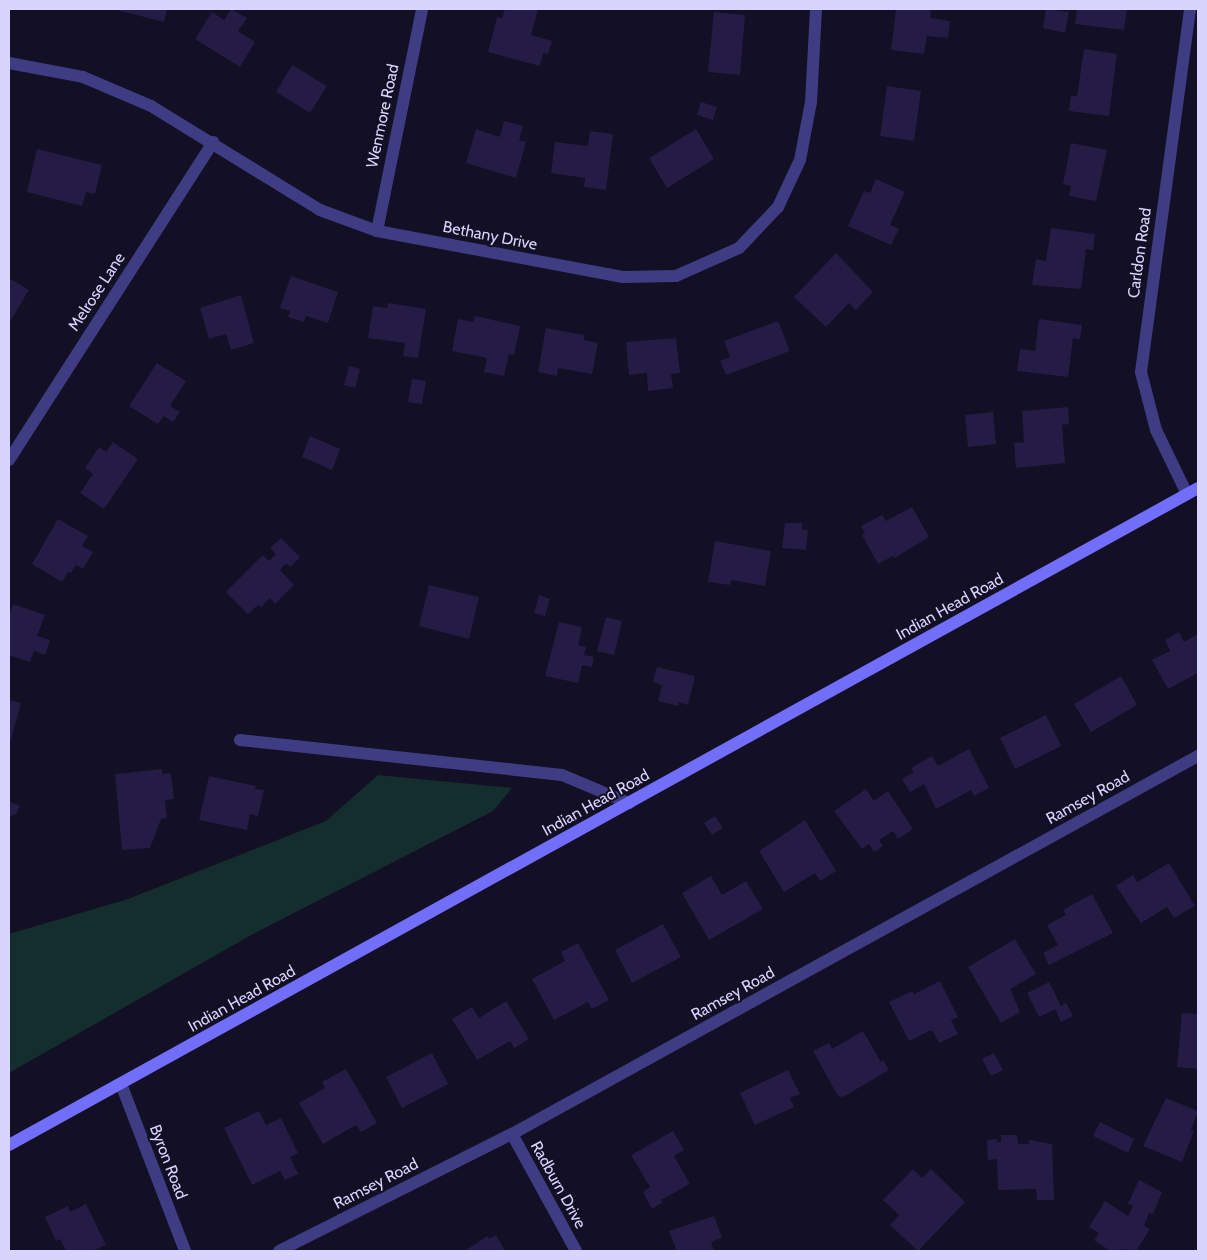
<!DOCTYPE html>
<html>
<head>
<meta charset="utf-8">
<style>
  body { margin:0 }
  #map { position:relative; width:1207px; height:1260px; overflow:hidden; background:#130f24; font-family:Cabin,sans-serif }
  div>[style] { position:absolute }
  .green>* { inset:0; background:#132e2d }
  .building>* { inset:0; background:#241c44 }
  .lane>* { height:12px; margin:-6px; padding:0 6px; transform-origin:6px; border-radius:6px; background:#3e3c82 }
  .street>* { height:12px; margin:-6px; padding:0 6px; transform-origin:6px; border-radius:6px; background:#3e3c82 }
  .secondary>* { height:12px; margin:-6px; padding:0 6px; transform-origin:6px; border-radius:6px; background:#716efa }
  span { translate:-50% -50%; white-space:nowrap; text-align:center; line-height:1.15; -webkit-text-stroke:4px #130f24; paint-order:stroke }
  .street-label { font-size:16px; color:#d9d4fe }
  .frame { position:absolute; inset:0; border:10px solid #d9d4fe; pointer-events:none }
</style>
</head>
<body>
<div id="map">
  <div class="green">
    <i style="clip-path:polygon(378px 775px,512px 788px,493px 811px,253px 934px,9px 1073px,9px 934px,128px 899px,326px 821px)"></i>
  </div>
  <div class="building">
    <i style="clip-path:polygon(113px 9px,167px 9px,164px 22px)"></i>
    <i style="clip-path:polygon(231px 9px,247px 18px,238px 31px,255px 42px,240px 67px,195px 39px,212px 12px,224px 20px)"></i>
    <i style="clip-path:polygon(505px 9px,538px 10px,531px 35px,552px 41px,548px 54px,543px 53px,540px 66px,488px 52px,497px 17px,502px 18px)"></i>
    <i style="clip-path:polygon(896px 9px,931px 9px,930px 18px,950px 21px,948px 38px,927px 36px,924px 54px,891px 50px)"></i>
    <i style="clip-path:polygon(1046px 9px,1069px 12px,1065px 33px,1043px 28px)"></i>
    <i style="clip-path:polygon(1077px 9px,1127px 9px,1124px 30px,1075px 24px)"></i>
    <i style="clip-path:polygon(714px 12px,745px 15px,740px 75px,708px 72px)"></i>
    <i style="clip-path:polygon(1084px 49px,1117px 54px,1109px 116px,1069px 111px,1071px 96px,1077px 96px)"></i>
    <i style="clip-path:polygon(292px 65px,327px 86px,310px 113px,276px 92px)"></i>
    <i style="clip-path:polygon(887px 86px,921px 91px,914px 141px,880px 136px)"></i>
    <i style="clip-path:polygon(701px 102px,717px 107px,713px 120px,697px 115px)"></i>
    <i style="clip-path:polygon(504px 121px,523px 126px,519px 140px,526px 142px,516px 178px,466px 163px,476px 129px,500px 137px)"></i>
    <i style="clip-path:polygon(696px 129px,714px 159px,667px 188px,649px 158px)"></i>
    <i style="clip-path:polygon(590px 131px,613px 134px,606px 190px,584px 187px,585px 178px,551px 173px,555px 142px,588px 146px)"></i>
    <i style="clip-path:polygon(1071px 143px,1107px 150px,1096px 201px,1069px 196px,1071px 186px,1063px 184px)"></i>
    <i style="clip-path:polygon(37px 149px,102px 165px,95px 194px,86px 192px,82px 206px,27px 192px)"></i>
    <i style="clip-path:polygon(876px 179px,905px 192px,890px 225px,899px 229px,891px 245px,848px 226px,864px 191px,870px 193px)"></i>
    <i style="clip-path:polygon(1051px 228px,1095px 234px,1093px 250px,1086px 249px,1081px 289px,1032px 285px,1036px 259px,1046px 261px)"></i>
    <i style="clip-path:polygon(836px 253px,873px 292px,856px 310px,849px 303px,826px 327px,794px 297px)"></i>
    <i style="clip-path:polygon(291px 276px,338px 292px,328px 323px,306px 316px,304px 322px,288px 317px,290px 311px,280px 308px)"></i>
    <i style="clip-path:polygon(9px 278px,29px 290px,9px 323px)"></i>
    <i style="clip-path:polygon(241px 295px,254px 343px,231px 350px,226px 334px,209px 339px,200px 308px)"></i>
    <i style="clip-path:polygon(388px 303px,426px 309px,418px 358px,403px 356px,405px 343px,368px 338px,373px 306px,387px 308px)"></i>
    <i style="clip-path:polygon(475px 316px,520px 326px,514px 355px,509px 354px,504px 376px,484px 372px,487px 358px,452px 351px,458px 319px,473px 322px)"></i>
    <i style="clip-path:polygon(1039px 319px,1082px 325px,1080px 339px,1073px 338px,1068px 377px,1017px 371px,1020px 349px,1035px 351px)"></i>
    <i style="clip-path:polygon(778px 321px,790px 351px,726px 375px,720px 361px,730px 357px,724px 341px)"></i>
    <i style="clip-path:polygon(546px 328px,584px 335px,584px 340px,598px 343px,592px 374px,558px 368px,557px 376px,538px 372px)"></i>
    <i style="clip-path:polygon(676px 338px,680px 373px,671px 374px,673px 388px,648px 391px,647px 373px,629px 375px,626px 342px)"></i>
    <i style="clip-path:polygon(157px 363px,186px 381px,170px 406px,180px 412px,173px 422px,164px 416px,158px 424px,129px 406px)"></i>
    <i style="clip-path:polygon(349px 366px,360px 369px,355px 388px,344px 385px)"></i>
    <i style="clip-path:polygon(412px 379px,426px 381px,422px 404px,408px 402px)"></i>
    <i style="clip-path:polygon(1068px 407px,1069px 424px,1062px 425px,1065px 463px,1016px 468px,1014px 443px,1024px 442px,1022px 411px)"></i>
    <i style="clip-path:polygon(993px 412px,996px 444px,968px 447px,965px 415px)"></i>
    <i style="clip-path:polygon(310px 436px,340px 449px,332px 470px,302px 457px)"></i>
    <i style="clip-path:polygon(113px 442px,138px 459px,104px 509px,80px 493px,93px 474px,85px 468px,99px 447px,106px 452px)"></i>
    <i style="clip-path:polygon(912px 507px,929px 537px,895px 558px,893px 556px,878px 564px,862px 535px,865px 533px,861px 526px,882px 515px,886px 521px)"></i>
    <i style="clip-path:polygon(58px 519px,88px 536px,82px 546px,93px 552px,83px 569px,76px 565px,71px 573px,68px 572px,62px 582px,32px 564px)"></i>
    <i style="clip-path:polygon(785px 523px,802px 523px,802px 530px,808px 530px,806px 550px,782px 548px)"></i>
    <i style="clip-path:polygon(281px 538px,300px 557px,290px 567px,286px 563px,280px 570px,294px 585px,275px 604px,270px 598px,261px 607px,258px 605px,248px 614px,226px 592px,263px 555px,269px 561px,276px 554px,270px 548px)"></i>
    <i style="clip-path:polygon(715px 541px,771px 551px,765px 586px,731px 580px,730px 585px,708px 582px)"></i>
    <i style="clip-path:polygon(429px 585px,479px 597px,469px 639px,419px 626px)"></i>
    <i style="clip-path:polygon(539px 595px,550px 599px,545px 616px,534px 613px)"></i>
    <i style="clip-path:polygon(13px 604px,45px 615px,37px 636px,50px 640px,45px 655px,34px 651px,30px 662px,9px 655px,9px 616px)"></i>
    <i style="clip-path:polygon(606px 617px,622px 621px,614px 655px,597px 651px)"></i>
    <i style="clip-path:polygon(559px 622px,582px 627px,578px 645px,586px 647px,584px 655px,594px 657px,592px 667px,582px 665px,578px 683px,545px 676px)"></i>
    <i style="clip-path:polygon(1179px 632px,1184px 642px,1198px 634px,1198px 673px,1168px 689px,1152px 660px,1170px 651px,1165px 640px)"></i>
    <i style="clip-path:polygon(657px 667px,695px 676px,688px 705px,679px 702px,678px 706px,658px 701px,662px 685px,653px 682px)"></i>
    <i style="clip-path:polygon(1121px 676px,1137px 705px,1091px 732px,1074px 704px)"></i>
    <i style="clip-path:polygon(9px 700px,21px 703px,9px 747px)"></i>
    <i style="clip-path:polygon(1046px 715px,1061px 746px,1015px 769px,1000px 738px)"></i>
    <i style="clip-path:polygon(969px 749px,989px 788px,974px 796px,971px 790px,936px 809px,924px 784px,910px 792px,902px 779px,914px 772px,911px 768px,932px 756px,938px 766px)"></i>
    <i style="clip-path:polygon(162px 769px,162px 774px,171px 773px,174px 799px,165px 800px,167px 818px,161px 819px,150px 848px,122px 850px,115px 774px)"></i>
    <i style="clip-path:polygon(209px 776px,256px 786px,255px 789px,264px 790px,258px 816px,250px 814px,247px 830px,199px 820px)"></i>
    <i style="clip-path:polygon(866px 789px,874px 801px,888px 791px,913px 829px,898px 839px,893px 831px,879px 840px,883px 846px,874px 852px,869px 844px,862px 849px,834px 811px)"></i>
    <i style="clip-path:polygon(9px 801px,20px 806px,16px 814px,10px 816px)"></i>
    <i style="clip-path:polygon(715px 816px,723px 828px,712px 835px,704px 823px)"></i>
    <i style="clip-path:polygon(805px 820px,836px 871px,820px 881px,815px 873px,784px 892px,759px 851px)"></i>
    <i style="clip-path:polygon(1169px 863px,1195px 906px,1174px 918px,1167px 907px,1141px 923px,1116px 886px,1133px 875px,1137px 882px)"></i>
    <i style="clip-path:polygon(711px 876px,722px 895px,746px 881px,763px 909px,709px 940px,682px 893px)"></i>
    <i style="clip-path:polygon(1092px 894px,1113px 933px,1049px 965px,1043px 953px,1058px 945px,1047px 925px,1066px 915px,1063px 910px)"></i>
    <i style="clip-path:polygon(663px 924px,681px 957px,632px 983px,615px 950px)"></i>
    <i style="clip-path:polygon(1015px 939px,1036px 974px,1010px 989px,1020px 1012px,1001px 1023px,968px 967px)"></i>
    <i style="clip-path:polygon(578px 943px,609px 1000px,592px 1009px,588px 1002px,554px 1020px,532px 979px,565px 961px,561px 952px)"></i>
    <i style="clip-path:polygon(940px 981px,958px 1017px,951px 1020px,958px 1034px,939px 1043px,933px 1031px,929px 1031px,909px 1041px,889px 1002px,912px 991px,914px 994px)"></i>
    <i style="clip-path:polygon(1049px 982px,1061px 1006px,1066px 1003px,1073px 1016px,1061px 1022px,1055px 1009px,1039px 1017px,1027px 993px)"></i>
    <i style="clip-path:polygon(506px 1001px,529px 1039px,514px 1048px,510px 1041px,477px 1060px,452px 1019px,472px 1007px,479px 1018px)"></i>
    <i style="clip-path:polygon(1182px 1013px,1198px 1014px,1198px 1069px,1177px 1067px)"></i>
    <i style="clip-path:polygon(863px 1031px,881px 1062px,883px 1060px,889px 1070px,843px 1097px,838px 1096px,813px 1051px,829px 1043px,832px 1049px)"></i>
    <i style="clip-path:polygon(432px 1053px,448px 1084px,402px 1108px,386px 1077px)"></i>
    <i style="clip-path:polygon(994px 1053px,1003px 1070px,991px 1076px,982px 1059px)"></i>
    <i style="clip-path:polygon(346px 1069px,377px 1123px,361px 1132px,356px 1125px,323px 1144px,299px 1103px,325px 1088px,322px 1082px)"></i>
    <i style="clip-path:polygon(788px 1070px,800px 1094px,790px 1098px,794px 1107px,755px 1125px,740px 1093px)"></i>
    <i style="clip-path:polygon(1166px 1098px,1198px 1111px,1191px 1130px,1194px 1131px,1182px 1162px,1143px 1146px)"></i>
    <i style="clip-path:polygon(259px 1111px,266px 1125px,281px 1118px,298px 1153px,290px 1157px,298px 1174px,285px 1180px,280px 1171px,252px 1185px,224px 1128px)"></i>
    <i style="clip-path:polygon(1100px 1122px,1134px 1139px,1128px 1153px,1093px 1136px)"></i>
    <i style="clip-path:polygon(673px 1131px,684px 1150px,674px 1156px,690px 1184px,661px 1200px,663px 1202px,652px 1209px,643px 1192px,650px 1187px,631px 1155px)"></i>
    <i style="clip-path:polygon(1001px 1135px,1017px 1135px,1018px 1144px,1029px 1144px,1029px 1140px,1052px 1144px,1054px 1200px,1037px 1200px,1036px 1189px,998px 1190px,997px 1159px,988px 1160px,987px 1140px,997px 1139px,997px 1142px,1001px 1142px)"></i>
    <i style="clip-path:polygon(913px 1169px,922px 1178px,931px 1169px,965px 1202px,918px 1251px,890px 1225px,899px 1215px,883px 1200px)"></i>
    <i style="clip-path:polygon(1139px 1180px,1162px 1192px,1153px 1214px,1149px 1213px,1144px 1226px,1150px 1229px,1136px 1251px,1124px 1249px,1110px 1251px,1094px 1240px,1099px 1233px,1089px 1227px,1105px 1201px,1128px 1216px,1133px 1206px,1128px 1204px)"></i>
    <i style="clip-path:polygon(86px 1204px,106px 1245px,92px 1251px,66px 1251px,60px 1239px,56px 1241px,45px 1217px,68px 1206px,70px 1212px)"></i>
    <i style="clip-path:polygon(714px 1216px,722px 1238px,711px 1242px,714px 1251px,677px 1251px,669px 1231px)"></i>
    <i style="clip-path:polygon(496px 1235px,505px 1251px,465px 1251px,487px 1236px,489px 1239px)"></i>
  </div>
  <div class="lane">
    <i style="left:240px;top:740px;width:324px;rotate:6.2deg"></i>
    <i style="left:562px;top:775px;width:73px;rotate:22.7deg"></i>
  </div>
  <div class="street">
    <i style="left:9px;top:63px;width:75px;rotate:10.7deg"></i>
    <i style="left:83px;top:77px;width:74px;rotate:23.1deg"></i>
    <i style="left:151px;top:106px;width:198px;rotate:31.6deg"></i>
    <i style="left:320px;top:210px;width:61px;rotate:20.2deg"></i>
    <i style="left:377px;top:231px;width:250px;rotate:10.6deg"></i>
    <i style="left:623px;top:277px;width:53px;rotate:-1.1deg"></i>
    <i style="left:676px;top:276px;width:69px;rotate:-24deg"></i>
    <i style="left:739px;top:248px;width:57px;rotate:-46.4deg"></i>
    <i style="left:778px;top:207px;width:52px;rotate:-64.9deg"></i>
    <i style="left:800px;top:160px;width:59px;rotate:-79.3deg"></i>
    <i style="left:811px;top:102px;width:93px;rotate:-86.9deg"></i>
    <i style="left:377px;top:231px;width:227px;rotate:-78.5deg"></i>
    <i style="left:9px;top:460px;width:378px;rotate:-57.3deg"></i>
    <i style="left:1187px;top:494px;width:71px;rotate:-115.8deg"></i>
    <i style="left:1156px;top:430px;width:60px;rotate:-104.5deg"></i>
    <i style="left:1141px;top:372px;width:366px;rotate:-82.3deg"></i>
    <i style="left:121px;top:1084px;width:179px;rotate:69deg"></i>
    <i style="left:512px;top:1134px;width:133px;rotate:61.3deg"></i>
    <i style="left:279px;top:1251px;width:261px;rotate:-26.7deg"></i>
    <i style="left:512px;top:1134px;width:783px;rotate:-28.86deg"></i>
  </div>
  <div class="secondary">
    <i style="left:9px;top:1145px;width:1358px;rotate:-28.92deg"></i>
  </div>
  <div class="street-label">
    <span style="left:383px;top:116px;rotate:-78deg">Wenmore Road</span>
    <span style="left:490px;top:236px;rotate:11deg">Bethany Drive</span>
    <span style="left:1140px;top:253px;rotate:-82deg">Carldon Road</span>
    <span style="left:97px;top:292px;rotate:-57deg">Melrose Lane</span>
    <span style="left:950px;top:607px;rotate:-29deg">Indian Head Road</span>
    <span style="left:1088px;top:798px;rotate:-29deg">Ramsey Road</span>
    <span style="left:596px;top:803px;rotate:-29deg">Indian Head Road</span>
    <span style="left:733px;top:994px;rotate:-29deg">Ramsey Road</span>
    <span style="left:242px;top:999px;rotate:-29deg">Indian Head Road</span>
    <span style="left:168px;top:1162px;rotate:69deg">Byron Road</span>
    <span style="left:376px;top:1184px;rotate:-27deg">Ramsey Road</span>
    <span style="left:558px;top:1185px;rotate:61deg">Radburn Drive</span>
  </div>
  <div class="frame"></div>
</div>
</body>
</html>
